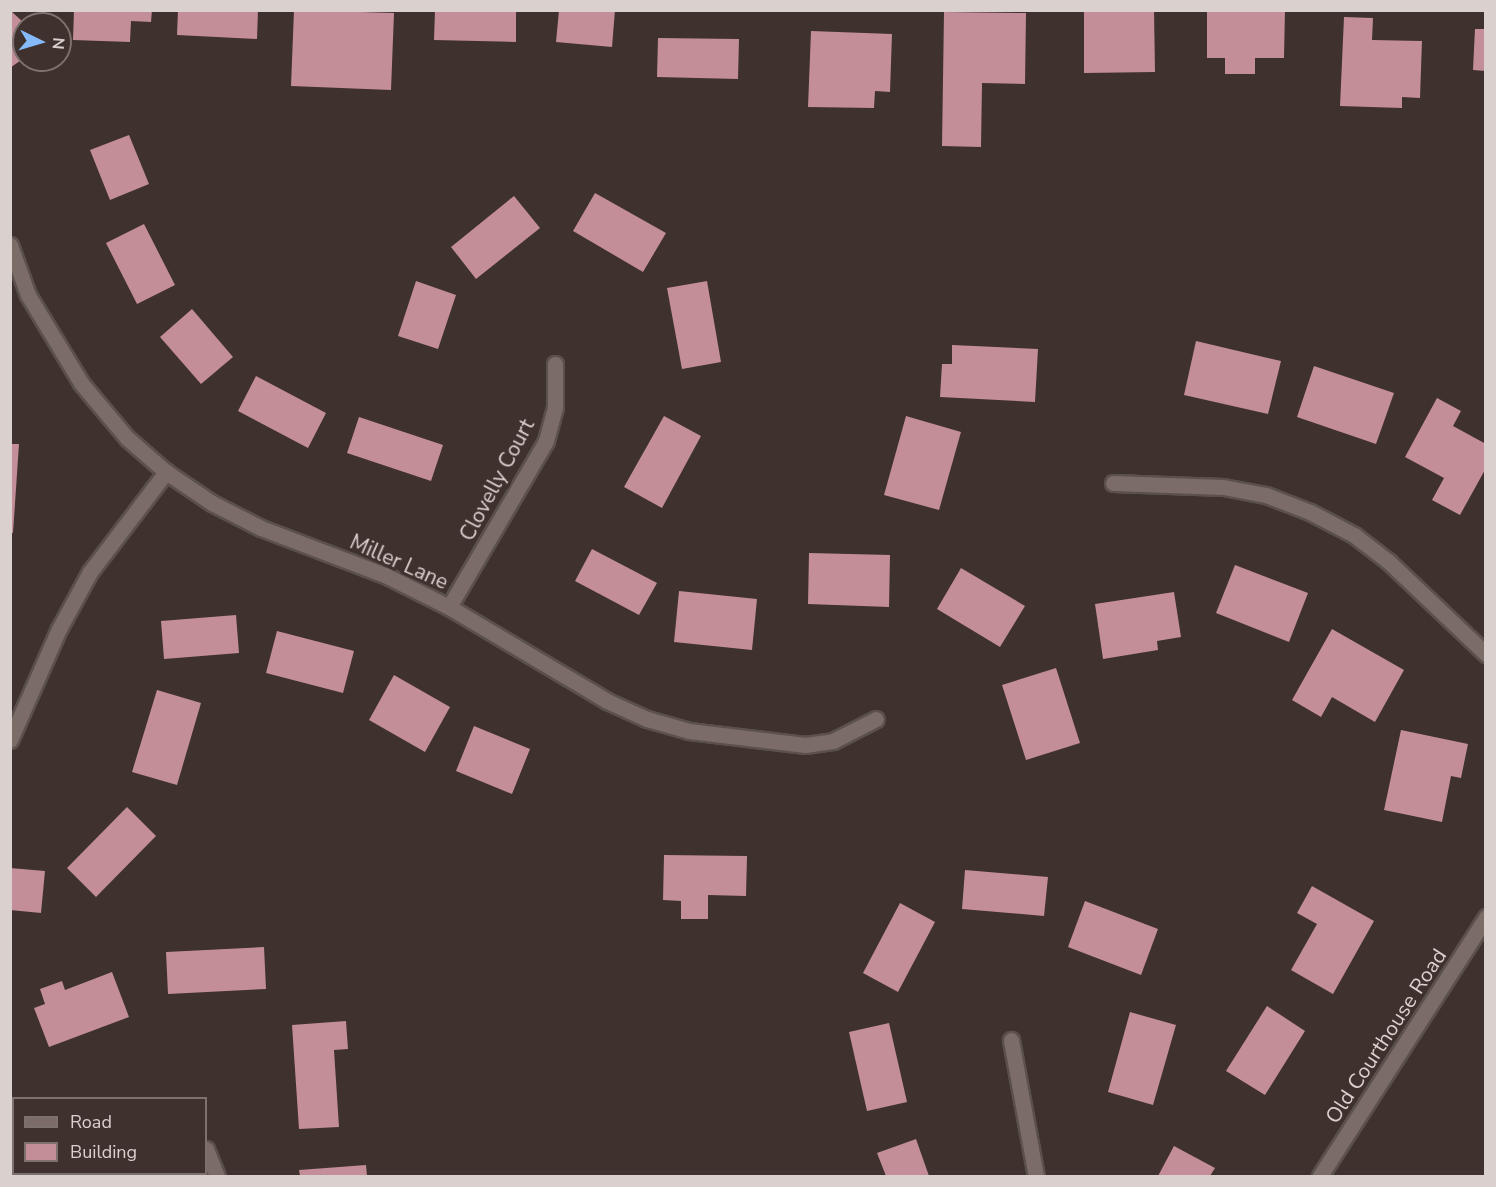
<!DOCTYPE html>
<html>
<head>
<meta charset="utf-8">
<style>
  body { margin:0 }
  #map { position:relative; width:1496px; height:1187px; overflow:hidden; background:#3f312d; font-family:"Nunito Sans",sans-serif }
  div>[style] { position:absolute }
  .building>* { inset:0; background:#c38e97 }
  .roads { filter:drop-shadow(2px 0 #5b504c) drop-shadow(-2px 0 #5b504c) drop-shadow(0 2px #5b504c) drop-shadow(0 -2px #5b504c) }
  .minor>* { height:15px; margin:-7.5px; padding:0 7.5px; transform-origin:7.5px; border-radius:7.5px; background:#7c6c68 }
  span { translate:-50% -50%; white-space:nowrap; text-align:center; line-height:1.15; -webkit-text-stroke:6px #3f312d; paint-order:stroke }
  .street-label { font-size:21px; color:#dad0ce }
  .frame { position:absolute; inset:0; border:12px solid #dad0ce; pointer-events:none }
  .legend { position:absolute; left:12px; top:1097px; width:195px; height:78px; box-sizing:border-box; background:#3f312d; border:2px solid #7d716d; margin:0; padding:8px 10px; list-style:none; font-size:18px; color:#dad0ce }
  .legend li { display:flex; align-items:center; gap:12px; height:30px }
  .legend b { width:30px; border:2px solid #7d716d }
  .north { position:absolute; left:12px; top:12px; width:60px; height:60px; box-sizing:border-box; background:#3f312d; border:2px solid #7d716d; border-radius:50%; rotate:95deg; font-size:16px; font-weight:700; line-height:24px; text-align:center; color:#dad0ce }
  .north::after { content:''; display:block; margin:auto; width:21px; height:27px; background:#85bbfb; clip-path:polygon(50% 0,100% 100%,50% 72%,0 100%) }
</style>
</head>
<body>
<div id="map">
  <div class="building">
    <i style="clip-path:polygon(10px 10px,24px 23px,24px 58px,10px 68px)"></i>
    <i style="clip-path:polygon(74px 10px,152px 10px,151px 22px,131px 21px,130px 42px,73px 40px)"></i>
    <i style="clip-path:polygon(178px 10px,258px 10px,257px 39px,177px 35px)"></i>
    <i style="clip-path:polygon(294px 10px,394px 13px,391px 90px,291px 86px)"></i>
    <i style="clip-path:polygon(435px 10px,516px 10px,516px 42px,434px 40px)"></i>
    <i style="clip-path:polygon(559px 10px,615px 10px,612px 47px,556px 42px)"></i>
    <i style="clip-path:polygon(1084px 10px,1154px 10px,1155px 72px,1084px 73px)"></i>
    <i style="clip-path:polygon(1207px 10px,1285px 10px,1284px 58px,1255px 58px,1255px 74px,1225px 74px,1225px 58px,1207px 58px)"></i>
    <i style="clip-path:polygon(944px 12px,1026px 13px,1025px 84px,982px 83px,981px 147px,942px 146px)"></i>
    <i style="clip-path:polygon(1344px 17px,1373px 18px,1372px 40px,1422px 41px,1420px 98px,1402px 97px,1402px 108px,1340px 106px)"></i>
    <i style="clip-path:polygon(1475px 29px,1486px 29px,1486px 71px,1473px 70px)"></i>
    <i style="clip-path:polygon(811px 31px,892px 34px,890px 92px,875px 91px,874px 108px,808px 107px)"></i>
    <i style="clip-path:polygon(658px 38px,739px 39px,738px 79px,657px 77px)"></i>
    <i style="clip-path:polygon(129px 135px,149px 184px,110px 200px,90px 150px)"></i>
    <i style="clip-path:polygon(595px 193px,666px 233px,643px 272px,573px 231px)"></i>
    <i style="clip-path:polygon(514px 196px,540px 228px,476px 279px,451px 247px)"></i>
    <i style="clip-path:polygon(144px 224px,175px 285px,137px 304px,106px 243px)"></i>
    <i style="clip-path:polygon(416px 281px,456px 295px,438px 349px,398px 336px)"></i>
    <i style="clip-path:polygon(707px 281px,721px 362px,682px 369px,667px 288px)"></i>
    <i style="clip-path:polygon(192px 309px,233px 357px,201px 384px,160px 337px)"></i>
    <i style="clip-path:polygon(1196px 341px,1281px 361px,1268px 414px,1184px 395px)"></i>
    <i style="clip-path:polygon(952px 345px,1038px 349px,1035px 402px,940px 397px,942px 364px,952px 364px)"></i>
    <i style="clip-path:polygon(1314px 366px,1394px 393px,1376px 444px,1297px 417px)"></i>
    <i style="clip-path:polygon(256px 376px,326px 413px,308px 448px,238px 411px)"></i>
    <i style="clip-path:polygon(1437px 398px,1461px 411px,1453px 426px,1486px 444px,1486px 468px,1460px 515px,1432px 500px,1444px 478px,1405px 457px)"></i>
    <i style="clip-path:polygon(664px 416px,701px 436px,662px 508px,624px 487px)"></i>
    <i style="clip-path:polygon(906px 416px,961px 432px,939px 510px,884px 495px)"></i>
    <i style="clip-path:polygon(359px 417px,443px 445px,431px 481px,347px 453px)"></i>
    <i style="clip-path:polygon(10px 444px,19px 444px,13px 533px,10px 532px)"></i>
    <i style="clip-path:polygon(592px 549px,657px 583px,639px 615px,575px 581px)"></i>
    <i style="clip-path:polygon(809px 553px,890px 555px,889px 607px,808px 604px)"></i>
    <i style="clip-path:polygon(1235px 565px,1308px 593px,1289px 642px,1216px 613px)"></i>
    <i style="clip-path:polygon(961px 568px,1025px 606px,1000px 647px,937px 609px)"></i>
    <i style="clip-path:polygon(679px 591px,757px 599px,752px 650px,674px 642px)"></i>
    <i style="clip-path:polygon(1174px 592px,1181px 637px,1157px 641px,1158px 650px,1103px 659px,1095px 604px)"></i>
    <i style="clip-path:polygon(236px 615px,239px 653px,164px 659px,161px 621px)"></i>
    <i style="clip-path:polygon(1332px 629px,1404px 670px,1375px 722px,1332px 697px,1321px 717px,1292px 700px)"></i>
    <i style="clip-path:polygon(277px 631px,354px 651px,343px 693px,266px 673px)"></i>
    <i style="clip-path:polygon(1056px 668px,1080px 743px,1026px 760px,1002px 685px)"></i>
    <i style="clip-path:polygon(394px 675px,450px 707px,425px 752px,369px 720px)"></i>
    <i style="clip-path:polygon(157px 690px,201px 703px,177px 785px,132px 772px)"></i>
    <i style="clip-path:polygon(474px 726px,530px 749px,512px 794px,456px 771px)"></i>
    <i style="clip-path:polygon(1401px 730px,1468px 744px,1461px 778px,1451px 776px,1442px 822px,1384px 810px)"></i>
    <i style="clip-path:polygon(127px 807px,156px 836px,96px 897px,67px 868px)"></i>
    <i style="clip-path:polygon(664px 855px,747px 856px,746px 896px,708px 895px,708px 919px,681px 919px,681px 901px,663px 900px)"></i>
    <i style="clip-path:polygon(10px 868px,45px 871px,41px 913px,10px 910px)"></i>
    <i style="clip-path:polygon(965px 870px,1048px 877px,1044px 916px,962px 909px)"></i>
    <i style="clip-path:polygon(1312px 886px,1374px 921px,1333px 994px,1291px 970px,1317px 924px,1297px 913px)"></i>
    <i style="clip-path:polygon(1085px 901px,1158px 929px,1141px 975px,1068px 947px)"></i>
    <i style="clip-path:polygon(900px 903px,935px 922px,898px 992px,863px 973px)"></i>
    <i style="clip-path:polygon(264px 947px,266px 989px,168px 994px,166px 952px)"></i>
    <i style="clip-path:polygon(112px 972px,129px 1017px,49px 1047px,34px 1008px,45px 1004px,40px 989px,62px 981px,65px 990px)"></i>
    <i style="clip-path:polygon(1267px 1006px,1305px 1031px,1265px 1095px,1226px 1071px)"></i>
    <i style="clip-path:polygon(1130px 1012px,1176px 1025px,1153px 1105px,1108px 1092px)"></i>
    <i style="clip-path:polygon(346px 1021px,348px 1049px,334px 1050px,339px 1127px,299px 1129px,292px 1025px)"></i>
    <i style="clip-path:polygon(889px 1023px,907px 1102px,867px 1111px,849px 1032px)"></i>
    <i style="clip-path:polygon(916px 1139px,929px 1176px,886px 1176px,877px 1153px)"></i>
    <i style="clip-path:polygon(1174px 1146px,1215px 1168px,1210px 1176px,1158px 1176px)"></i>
    <i style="clip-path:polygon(366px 1165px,367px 1176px,300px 1176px,299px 1170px)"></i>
    <i style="clip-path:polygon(14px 1171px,78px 1174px,78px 1176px,10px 1176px)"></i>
  </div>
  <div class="roads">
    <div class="minor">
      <i style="left:10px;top:245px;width:53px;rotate:70.2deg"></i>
      <i style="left:28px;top:295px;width:103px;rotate:58.9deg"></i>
      <i style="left:81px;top:383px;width:72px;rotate:50.1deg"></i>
      <i style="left:127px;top:438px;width:52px;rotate:41.1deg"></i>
      <i style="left:166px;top:472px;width:55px;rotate:34deg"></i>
      <i style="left:212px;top:503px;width:55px;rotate:27deg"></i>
      <i style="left:261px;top:528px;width:133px;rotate:20.8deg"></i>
      <i style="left:385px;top:575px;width:72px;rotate:26.6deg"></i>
      <i style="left:449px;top:607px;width:184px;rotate:30.7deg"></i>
      <i style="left:607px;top:701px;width:44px;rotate:24.2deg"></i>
      <i style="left:647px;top:719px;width:44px;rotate:15.9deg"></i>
      <i style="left:689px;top:731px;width:117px;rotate:6.9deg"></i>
      <i style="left:805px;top:745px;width:28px;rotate:-8deg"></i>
      <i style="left:833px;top:741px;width:48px;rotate:-27.1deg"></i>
      <i style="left:1113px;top:483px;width:110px;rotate:2.1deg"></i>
      <i style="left:1223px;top:487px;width:44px;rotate:10.5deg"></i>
      <i style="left:1266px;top:495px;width:47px;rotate:21.1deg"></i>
      <i style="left:1310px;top:512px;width:50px;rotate:27.6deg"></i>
      <i style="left:1354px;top:535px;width:44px;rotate:37.6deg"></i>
      <i style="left:1389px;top:562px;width:134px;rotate:43.5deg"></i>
      <i style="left:449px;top:607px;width:192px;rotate:-59.7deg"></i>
      <i style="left:546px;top:441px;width:34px;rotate:-75deg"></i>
      <i style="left:555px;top:408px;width:44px;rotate:-90deg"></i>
      <i style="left:10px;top:740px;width:121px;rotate:-66.2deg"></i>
      <i style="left:59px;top:629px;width:65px;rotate:-61.5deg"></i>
      <i style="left:90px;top:572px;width:126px;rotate:-52.8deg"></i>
      <i style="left:1011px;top:1040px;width:138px;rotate:79.6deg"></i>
      <i style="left:206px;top:1149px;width:29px;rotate:68deg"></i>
      <i style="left:1320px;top:1176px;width:308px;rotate:-57.3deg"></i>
    </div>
  </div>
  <div class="street-label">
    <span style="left:497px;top:480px;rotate:-62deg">Clovelly Court</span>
    <span style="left:399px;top:562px;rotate:24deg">Miller Lane</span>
    <span style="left:1386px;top:1036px;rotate:-57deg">Old Courthouse Road</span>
  </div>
  <div class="frame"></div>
  <ul class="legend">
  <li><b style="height:8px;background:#7c6c68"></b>Road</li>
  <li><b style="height:16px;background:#c38e97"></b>Building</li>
  </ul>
  <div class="north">N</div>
</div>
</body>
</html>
